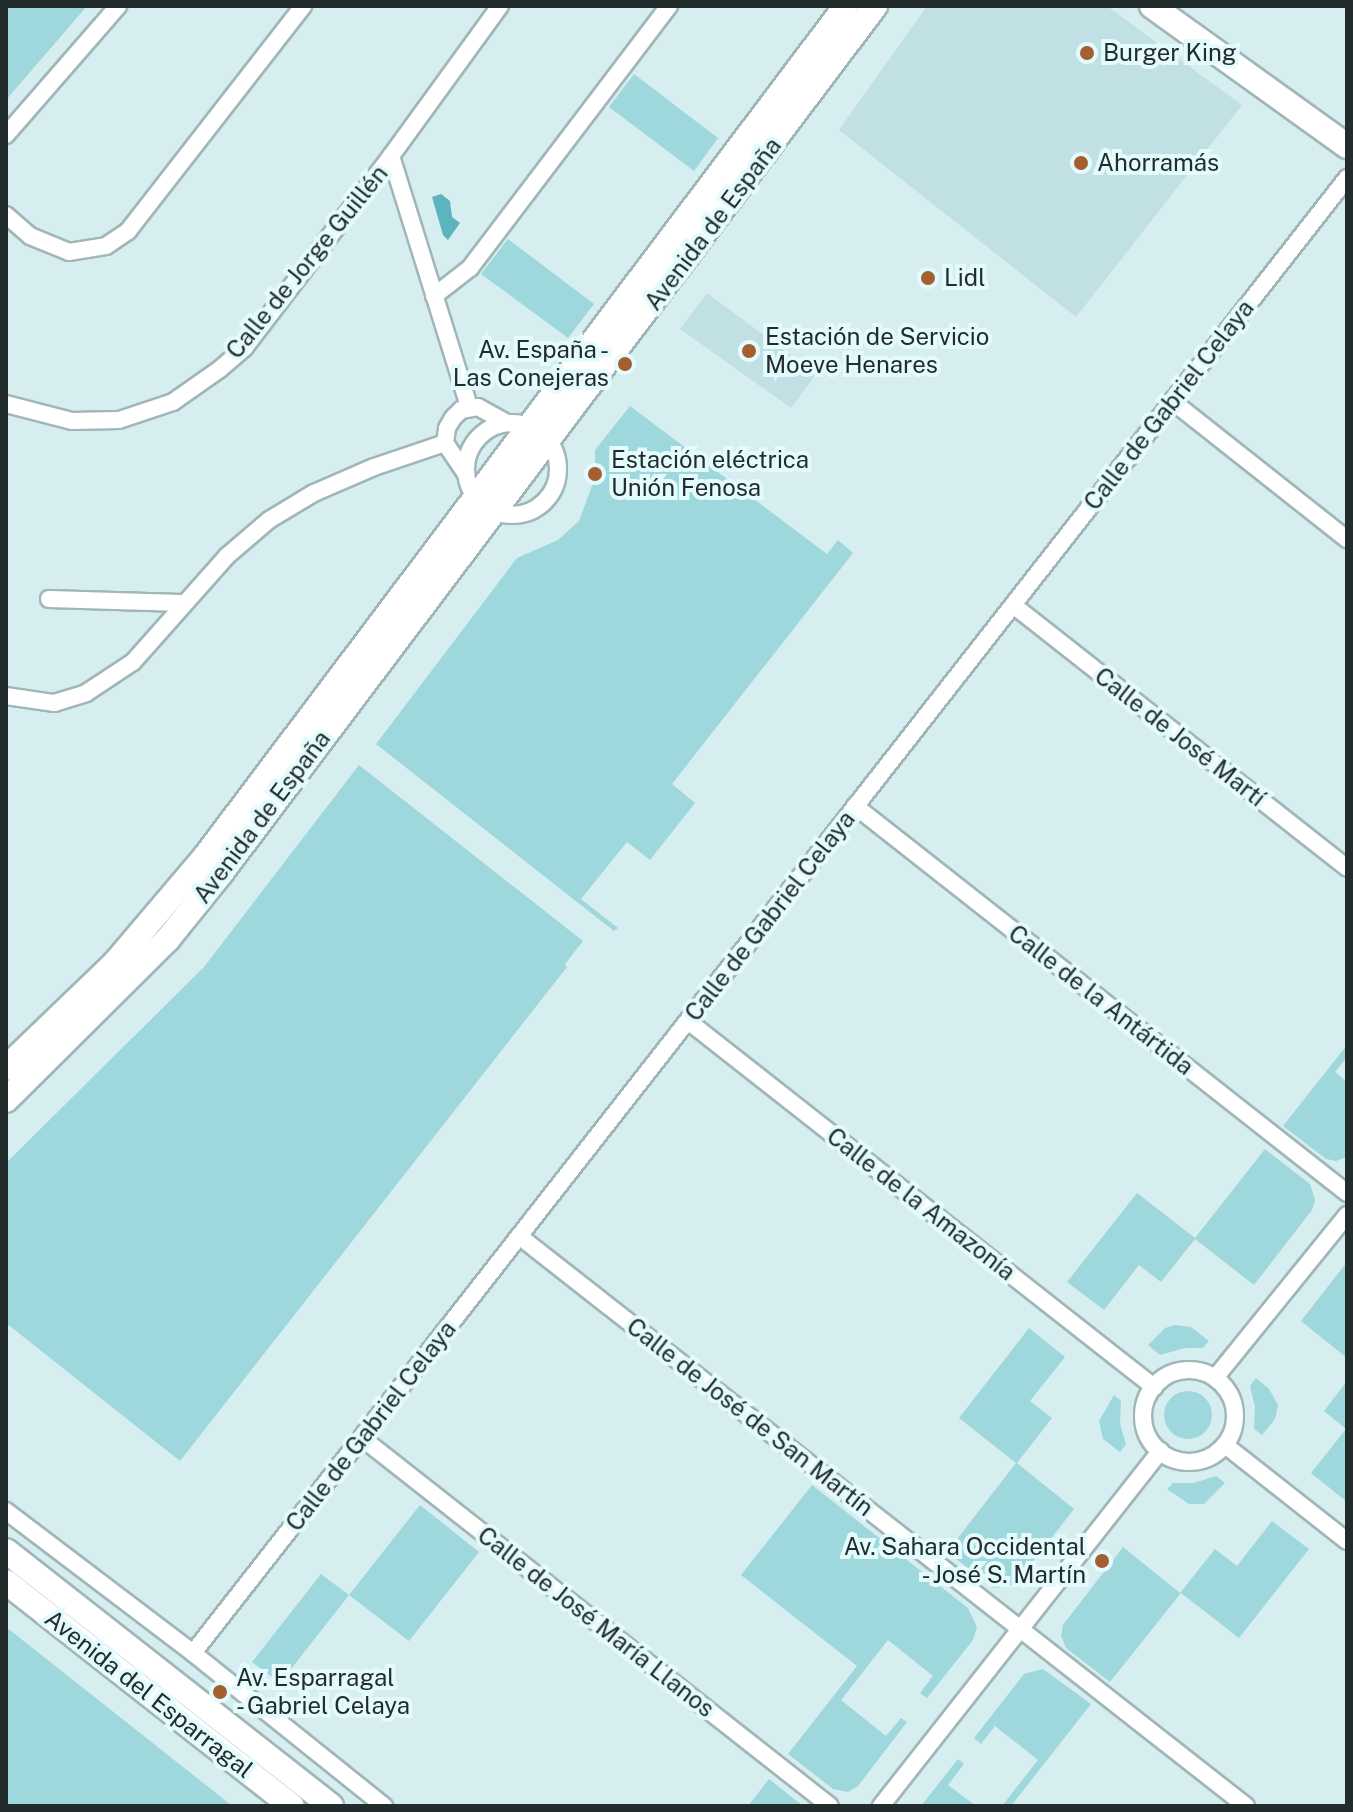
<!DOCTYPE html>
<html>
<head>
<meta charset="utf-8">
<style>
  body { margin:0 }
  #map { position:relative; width:1353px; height:1812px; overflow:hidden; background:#d7eef0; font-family:"Public Sans",sans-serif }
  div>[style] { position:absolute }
  .built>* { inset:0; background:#c1e0e3 }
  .green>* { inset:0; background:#9ed7dc }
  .round { border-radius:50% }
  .water>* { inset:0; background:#5cb4bc }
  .roads { filter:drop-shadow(2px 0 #a1b6b8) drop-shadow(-2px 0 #a1b6b8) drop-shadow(0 2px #a1b6b8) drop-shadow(0 -2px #a1b6b8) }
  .street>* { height:16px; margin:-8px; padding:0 8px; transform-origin:8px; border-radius:8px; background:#fff }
  .street>.ring { margin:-8px; padding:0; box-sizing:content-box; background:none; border:16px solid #fff; border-radius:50% }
  .secondary>* { height:24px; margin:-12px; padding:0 12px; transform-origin:12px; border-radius:12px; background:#fff }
  .dots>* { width:22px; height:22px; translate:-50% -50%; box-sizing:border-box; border:4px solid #e4fbfd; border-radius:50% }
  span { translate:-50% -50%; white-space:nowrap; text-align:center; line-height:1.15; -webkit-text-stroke:8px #e4fbfd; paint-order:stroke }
  .poi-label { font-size:24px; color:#232c2d }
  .left { translate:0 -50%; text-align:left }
  .right { translate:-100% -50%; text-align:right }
  .street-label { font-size:24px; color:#232c2d }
  .frame { position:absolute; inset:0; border:8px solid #232c2d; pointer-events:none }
</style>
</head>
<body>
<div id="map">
  <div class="built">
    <i style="clip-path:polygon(927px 6px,1107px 6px,1242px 105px,1076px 317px,839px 130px)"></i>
    <i style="clip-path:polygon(707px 293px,816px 374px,791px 408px,680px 329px)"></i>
  </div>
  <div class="green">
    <i style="clip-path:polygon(6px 6px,87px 6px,6px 100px)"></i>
    <i style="clip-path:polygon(634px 74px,718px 138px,694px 171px,609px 107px)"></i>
    <i style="clip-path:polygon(508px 239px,594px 304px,568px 338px,481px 274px)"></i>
    <i style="clip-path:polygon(630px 406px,827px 554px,838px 540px,853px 553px,672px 784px,695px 803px,650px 860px,627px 842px,581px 899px,618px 928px,614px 931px,376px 744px,517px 558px,558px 540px,579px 521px,592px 486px,605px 468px,599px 464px,595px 467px,595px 450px)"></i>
    <i style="clip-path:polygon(359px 765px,583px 941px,565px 964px,567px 967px,180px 1461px,6px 1323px,6px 1163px,204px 967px)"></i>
    <i style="clip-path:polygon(1347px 1045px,1347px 1057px,1335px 1072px,1347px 1082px,1347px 1157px,1336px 1161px,1326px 1159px,1283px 1126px)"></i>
    <i style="clip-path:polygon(1265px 1149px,1310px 1184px,1315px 1200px,1312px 1210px,1254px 1285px,1195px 1239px,1161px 1282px,1139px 1265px,1104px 1310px,1067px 1282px,1137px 1193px,1195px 1238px)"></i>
    <i style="clip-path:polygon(1347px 1262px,1347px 1358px,1301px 1321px)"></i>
    <i style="clip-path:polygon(1175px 1325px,1191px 1327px,1209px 1341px,1203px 1348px,1185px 1348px,1160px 1355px,1148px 1345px,1165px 1328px)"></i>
    <i style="clip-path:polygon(1029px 1328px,1065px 1357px,1030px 1401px,1052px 1418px,1017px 1463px,1074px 1509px,1018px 1581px,1012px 1586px,994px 1588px,947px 1552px,1016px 1463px,959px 1418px)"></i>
    <i style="clip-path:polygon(1256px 1378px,1269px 1389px,1278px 1405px,1275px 1419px,1262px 1435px,1254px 1429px,1255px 1407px,1250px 1386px)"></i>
    <i style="clip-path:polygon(1347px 1381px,1347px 1502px,1311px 1473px,1346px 1429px,1324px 1411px)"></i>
    <i class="round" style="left:1164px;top:1391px;width:48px;height:48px"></i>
    <i style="clip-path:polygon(1114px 1395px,1121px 1401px,1120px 1424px,1126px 1444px,1120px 1452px,1103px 1439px,1099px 1421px)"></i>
    <i style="clip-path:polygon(1216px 1476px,1225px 1483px,1204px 1504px,1189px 1504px,1167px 1489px,1173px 1483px,1194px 1483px)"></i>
    <i style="clip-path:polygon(812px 1485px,968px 1608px,977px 1627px,973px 1640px,927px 1698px,920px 1693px,933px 1676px,888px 1640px,841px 1700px,886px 1736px,901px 1718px,907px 1722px,858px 1786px,848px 1792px,833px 1789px,788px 1754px,857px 1666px,741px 1575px)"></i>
    <i style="clip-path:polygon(420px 1505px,479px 1552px,409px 1641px,349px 1595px,280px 1683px,252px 1662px,321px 1574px,349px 1595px)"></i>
    <i style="clip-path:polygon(1272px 1521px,1309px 1549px,1239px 1638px,1181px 1593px,1110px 1682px,1066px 1648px,1061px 1636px,1063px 1625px,1123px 1547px,1180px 1593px,1215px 1549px,1237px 1566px)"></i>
    <i style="clip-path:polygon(6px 1627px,221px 1797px,232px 1806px,6px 1806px)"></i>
    <i style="clip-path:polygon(1043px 1669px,1091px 1704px,1011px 1806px,1002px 1806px,1038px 1760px,995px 1726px,981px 1744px,974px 1738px,1024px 1674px)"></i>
    <i style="clip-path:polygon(958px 1759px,964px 1764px,948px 1785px,976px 1806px,921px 1806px)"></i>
    <i style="clip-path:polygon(769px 1779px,803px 1806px,748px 1806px)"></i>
  </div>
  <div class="water">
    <i style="clip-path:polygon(441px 194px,450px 201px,452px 217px,460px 223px,448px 240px,443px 235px,432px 197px)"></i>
  </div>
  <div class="roads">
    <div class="street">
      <i style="left:6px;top:135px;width:171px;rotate:-49deg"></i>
      <i style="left:391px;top:156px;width:263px;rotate:72.7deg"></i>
      <i style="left:6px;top:215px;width:32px;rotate:41deg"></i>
      <i style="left:30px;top:236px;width:42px;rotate:22.3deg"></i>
      <i style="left:69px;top:252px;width:37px;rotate:-9deg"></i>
      <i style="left:106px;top:246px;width:27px;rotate:-34deg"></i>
      <i style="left:128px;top:231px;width:285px;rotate:-52.1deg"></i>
      <i style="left:434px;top:296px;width:46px;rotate:-37.9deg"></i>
      <i style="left:470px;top:268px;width:329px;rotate:-52.8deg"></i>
      <i style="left:1172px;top:401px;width:223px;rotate:38.3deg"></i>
      <i style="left:6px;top:404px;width:68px;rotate:14.4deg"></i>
      <i style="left:72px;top:421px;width:47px;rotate:-1.2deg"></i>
      <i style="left:119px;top:420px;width:57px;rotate:-18.4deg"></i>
      <i style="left:173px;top:402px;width:57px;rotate:-35.1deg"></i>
      <i style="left:220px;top:369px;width:33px;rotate:-41deg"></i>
      <i style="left:245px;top:347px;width:240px;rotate:-52.6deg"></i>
      <i style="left:391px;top:156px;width:185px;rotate:-54deg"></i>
      <i class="ring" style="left:466px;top:423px;width:76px;height:76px"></i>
      <i style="left:466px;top:474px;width:37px;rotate:-124deg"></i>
      <i style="left:445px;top:443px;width:15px;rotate:-82deg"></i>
      <i style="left:447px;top:428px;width:12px;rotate:-59deg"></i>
      <i style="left:453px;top:418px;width:11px;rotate:-45deg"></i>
      <i style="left:461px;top:410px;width:17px;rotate:-10deg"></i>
      <i style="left:478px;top:407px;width:33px;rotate:29deg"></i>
      <i style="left:49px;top:599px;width:133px;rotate:1.7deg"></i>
      <i style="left:1013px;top:605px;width:425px;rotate:38.2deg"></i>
      <i style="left:6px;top:696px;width:49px;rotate:8.3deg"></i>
      <i style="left:54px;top:703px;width:34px;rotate:-17deg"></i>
      <i style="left:86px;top:693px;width:56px;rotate:-33.4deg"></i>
      <i style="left:133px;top:662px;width:142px;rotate:-48.4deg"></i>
      <i style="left:227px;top:556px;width:55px;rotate:-40.6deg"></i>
      <i style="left:269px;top:520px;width:52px;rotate:-31deg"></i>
      <i style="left:314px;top:493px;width:65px;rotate:-23.4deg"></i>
      <i style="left:374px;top:467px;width:75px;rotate:-18.7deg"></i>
      <i style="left:855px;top:806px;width:626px;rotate:38.19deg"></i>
      <i style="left:688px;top:1021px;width:593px;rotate:38.15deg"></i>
      <i style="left:519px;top:1236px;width:924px;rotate:38.1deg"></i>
      <i class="ring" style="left:1143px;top:1370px;width:76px;height:76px"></i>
      <i style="left:1215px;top:1378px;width:210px;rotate:-51deg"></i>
      <i style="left:362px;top:1438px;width:595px;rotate:38.18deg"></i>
      <i style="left:1225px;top:1445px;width:155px;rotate:38.2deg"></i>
      <i style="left:6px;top:1511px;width:235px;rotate:37.2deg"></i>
      <i style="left:193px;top:1653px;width:245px;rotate:38.7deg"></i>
      <i style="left:193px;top:1653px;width:1873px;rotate:-51.96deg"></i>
      <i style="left:881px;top:1806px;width:452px;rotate:-51.8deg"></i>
    </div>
    <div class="secondary">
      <i style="left:1152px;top:6px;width:240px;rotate:35.7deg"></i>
      <i style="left:6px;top:1068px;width:151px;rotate:-43.9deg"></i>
      <i style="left:115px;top:963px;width:139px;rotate:-49.7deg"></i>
      <i style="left:205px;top:857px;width:1065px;rotate:-53.01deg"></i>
      <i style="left:6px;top:1100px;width:228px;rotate:-44.8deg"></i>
      <i style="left:168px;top:939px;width:85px;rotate:-51.2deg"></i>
      <i style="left:221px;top:873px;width:1086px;rotate:-52.97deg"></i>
      <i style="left:6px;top:1551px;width:413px;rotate:38.1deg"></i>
      <i style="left:6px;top:1582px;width:363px;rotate:38.1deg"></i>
    </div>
  </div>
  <div class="dots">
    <i style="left:1087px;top:53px;background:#a35f30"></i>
    <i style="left:1081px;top:163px;background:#a35f30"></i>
    <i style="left:928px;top:278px;background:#a35f30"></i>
    <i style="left:749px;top:351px;background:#a35f30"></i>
    <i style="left:625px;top:364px;background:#a35f30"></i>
    <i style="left:595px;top:474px;background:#a35f30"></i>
    <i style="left:1102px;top:1561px;background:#a35f30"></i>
    <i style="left:220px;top:1692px;background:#a35f30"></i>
  </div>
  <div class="poi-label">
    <span class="left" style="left:1103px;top:53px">Burger King</span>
    <span class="left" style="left:1097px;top:163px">Ahorramás</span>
    <span class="left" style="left:944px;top:278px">Lidl</span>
    <span class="left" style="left:765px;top:351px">Estación de Servicio<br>Moeve Henares</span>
    <span class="right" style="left:609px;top:364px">Av. España -<br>Las Conejeras</span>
    <span class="left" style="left:611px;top:474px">Estación eléctrica<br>Unión Fenosa</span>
    <span class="right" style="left:1086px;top:1561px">Av. Sahara Occidental<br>- José S. Martín</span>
    <span class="left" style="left:236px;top:1692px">Av. Esparragal<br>- Gabriel Celaya</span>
  </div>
  <div class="street-label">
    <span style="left:713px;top:224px;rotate:-53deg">Avenida de España</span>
    <span style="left:307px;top:262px;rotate:-51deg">Calle de Jorge Guillén</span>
    <span style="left:1169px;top:405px;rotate:-52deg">Calle de Gabriel Celaya</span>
    <span style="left:1180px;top:737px;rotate:38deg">Calle de José Martí</span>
    <span style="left:262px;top:817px;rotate:-53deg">Avenida de España</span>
    <span style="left:770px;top:916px;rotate:-52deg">Calle de Gabriel Celaya</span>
    <span style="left:1101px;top:1000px;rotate:38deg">Calle de la Antártida</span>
    <span style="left:921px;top:1204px;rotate:38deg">Calle de la Amazonía</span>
    <span style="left:750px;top:1417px;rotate:38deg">Calle de José de San Martín</span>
    <span style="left:371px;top:1426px;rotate:-52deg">Calle de Gabriel Celaya</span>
    <span style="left:596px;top:1622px;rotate:38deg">Calle de José María Llanos</span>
    <span style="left:149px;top:1694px;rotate:38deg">Avenida del Esparragal</span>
  </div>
  <div class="frame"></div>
</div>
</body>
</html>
